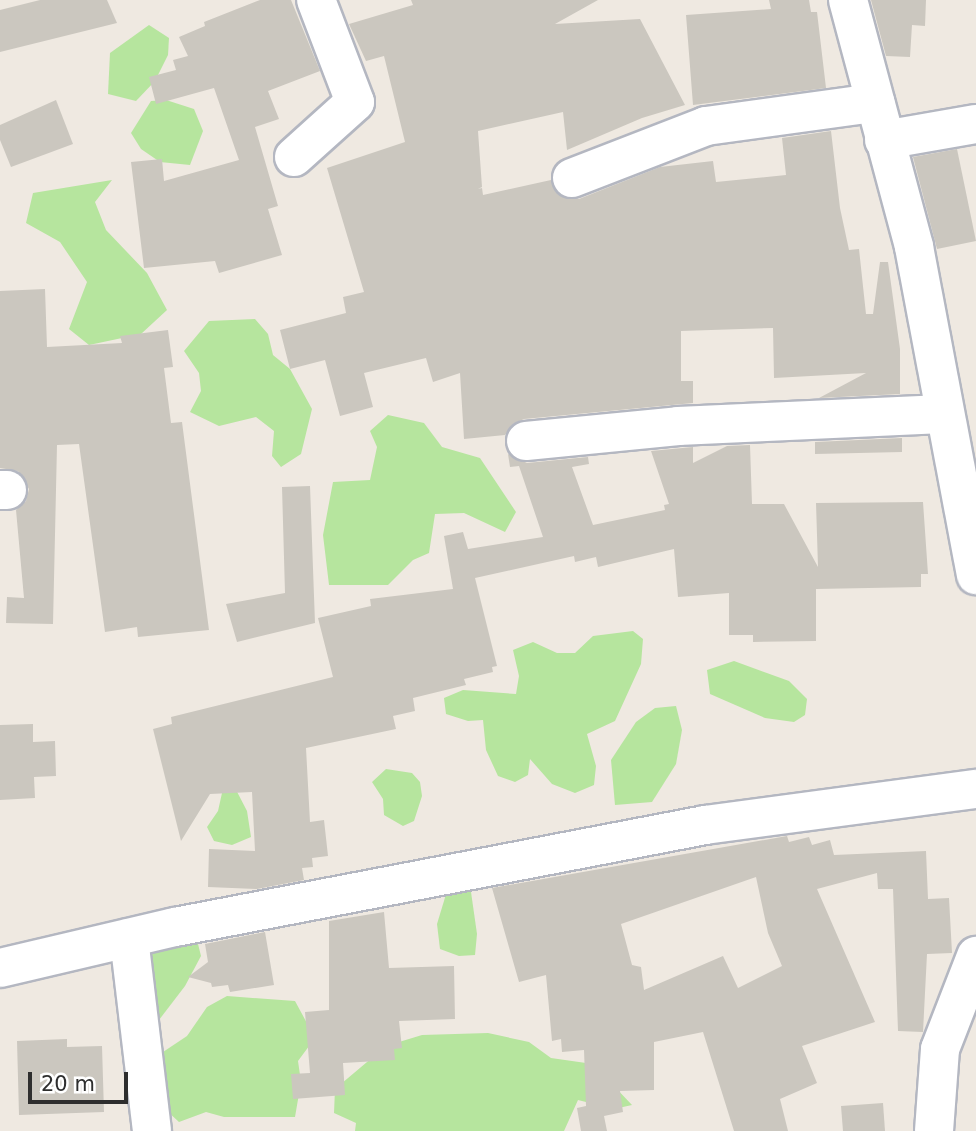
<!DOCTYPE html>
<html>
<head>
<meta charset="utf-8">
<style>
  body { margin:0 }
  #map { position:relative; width:976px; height:1131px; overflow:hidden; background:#efe9e1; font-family:"DejaVu Sans",sans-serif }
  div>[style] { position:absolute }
  .green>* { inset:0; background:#b6e59e }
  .building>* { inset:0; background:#cbc7bf }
  .roads { filter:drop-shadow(2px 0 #b4b7c1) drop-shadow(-2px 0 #b4b7c1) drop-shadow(0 2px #b4b7c1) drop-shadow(0 -2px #b4b7c1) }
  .minor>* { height:38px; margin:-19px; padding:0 19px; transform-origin:19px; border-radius:19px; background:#fff }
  span { translate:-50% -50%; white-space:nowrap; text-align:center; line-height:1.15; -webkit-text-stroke:5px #fff; paint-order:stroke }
  .scale { position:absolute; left:28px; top:1072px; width:100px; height:32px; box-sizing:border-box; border:4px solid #2e2e2e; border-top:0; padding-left:9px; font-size:21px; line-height:24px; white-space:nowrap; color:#2e2e2e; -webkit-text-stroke:5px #fff; paint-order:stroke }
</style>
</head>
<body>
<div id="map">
  <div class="green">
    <i style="clip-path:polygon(149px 25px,169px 38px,168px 55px,155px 81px,136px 101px,108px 94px,110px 53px)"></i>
    <i style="clip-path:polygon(166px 100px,194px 109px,203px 131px,190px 165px,160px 162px,141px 149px,131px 133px,151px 101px)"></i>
    <i style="clip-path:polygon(112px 180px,95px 202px,106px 230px,147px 273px,167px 310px,141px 334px,89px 345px,69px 329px,87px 282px,60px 242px,26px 223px,33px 193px)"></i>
    <i style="clip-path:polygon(255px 319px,268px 334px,273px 355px,290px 369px,312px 409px,301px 454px,281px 467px,272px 456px,274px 431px,256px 417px,219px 426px,190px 412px,201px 391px,199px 373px,184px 351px,209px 321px)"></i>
    <i style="clip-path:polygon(388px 415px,424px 423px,442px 447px,480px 458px,516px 512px,505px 532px,464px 513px,435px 514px,429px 553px,413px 560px,388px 585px,329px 585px,323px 535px,333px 482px,370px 480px,377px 447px,370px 431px)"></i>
    <i style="clip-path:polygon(633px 631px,643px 639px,641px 664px,615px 721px,587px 734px,596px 766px,594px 785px,575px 793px,552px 784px,530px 759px,528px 775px,515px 782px,498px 776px,486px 750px,483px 720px,468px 721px,446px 714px,444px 698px,463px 690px,516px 694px,519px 676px,513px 650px,533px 642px,557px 653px,575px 653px,593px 636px)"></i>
    <i style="clip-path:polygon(734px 661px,789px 681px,807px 699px,805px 715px,794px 722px,765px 718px,710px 694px,707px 670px)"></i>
    <i style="clip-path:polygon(676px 706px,682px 730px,676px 764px,652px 802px,615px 805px,611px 760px,636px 722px,655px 708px)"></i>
    <i style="clip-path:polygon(386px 769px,412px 773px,420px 782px,422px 796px,414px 821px,403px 826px,384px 815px,383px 799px,372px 782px)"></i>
    <i style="clip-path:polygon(233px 784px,247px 811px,251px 837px,232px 845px,214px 841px,207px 827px,218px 811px,222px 793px,201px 792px)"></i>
    <i style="clip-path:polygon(462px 887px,471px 892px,477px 934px,475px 955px,459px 956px,440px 949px,437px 924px,447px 891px)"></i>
    <i style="clip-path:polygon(155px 940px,197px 940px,201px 956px,185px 986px,159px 1020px,147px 1013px,141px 961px)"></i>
    <i style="clip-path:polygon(227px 996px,295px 1001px,315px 1038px,298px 1061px,301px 1082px,295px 1117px,224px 1117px,206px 1112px,179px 1122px,166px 1110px,157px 1056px,187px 1036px,207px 1007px)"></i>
    <i style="clip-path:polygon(488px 1033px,529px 1042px,551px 1058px,593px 1064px,632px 1105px,614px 1109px,578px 1100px,564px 1131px,355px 1131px,356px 1123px,334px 1113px,335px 1089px,386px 1046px,422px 1035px)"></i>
  </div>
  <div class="building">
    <i style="clip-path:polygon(40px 0,107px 0,117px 23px,0 52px,0 10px)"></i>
    <i style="clip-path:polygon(260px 0,291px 0,320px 71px,268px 91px,279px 119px,255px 127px,278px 206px,268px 209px,282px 255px,219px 273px,215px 261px,144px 268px,131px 162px,162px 159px,164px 181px,239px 160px,214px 88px,156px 104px,149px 77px,176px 70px,173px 60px,188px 56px,179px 37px,205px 26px,204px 22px)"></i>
    <i style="clip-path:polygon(411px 0,598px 0,555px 24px,640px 19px,685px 105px,642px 118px,567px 150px,563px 112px,478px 131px,482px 187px,478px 189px,482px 188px,483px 195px,551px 180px,559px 195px,579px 199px,660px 167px,713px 161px,716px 182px,786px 175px,782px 138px,831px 131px,840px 208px,849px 250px,859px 249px,866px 314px,873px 314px,880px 262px,888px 262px,900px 349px,900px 394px,819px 398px,866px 373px,774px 378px,773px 328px,681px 331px,681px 381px,693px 381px,693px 403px,524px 419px,513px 424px,505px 435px,464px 439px,460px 373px,433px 382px,426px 358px,364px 373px,373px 407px,340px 416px,325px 360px,290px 369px,280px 330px,346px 313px,343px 297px,364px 292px,327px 168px,405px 142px,384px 56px,366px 61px,349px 24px,413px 5px)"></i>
    <i style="clip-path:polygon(769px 0,809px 0,811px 12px,817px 12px,826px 88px,693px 105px,686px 15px,771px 9px)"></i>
    <i style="clip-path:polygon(871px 0,926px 0,925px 26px,912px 25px,910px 57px,886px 56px)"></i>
    <i style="clip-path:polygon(56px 100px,73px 144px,11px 167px,0 140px,0 125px)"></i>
    <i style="clip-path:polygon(957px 149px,976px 241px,937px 249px,913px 157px)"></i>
    <i style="clip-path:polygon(45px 289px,47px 347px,122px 343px,120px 336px,168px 330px,173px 367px,164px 368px,171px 423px,182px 422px,209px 630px,138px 637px,137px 627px,105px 632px,79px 444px,57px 445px,53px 624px,6px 623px,7px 597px,24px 598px,16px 510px,26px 501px,29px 489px,18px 471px,0 468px,0 291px)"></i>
    <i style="clip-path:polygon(902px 438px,902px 452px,815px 454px,815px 442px)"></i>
    <i style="clip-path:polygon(750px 445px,752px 504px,784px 504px,818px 567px,816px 503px,923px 502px,928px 574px,921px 574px,921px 587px,816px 589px,816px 641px,753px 642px,753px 635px,729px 635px,729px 593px,678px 597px,674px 549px,598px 567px,596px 557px,575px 562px,574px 556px,475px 578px,497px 666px,492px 667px,493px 672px,464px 679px,466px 685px,413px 698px,415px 711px,393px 716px,396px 729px,306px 748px,310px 822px,324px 820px,328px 856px,312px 858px,313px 867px,302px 868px,304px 880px,257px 889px,208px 887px,209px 849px,255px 851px,252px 792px,210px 794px,181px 841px,153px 729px,172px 724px,171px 717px,333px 677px,318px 618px,371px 606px,370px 599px,453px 589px,444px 536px,463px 532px,468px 549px,543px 537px,519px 466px,510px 467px,508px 454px,527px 463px,588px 457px,589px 464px,572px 467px,593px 525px,665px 510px,664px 505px,669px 504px,651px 451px,693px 447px,693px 463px,727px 446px)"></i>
    <i style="clip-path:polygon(310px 486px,315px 623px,237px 642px,226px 604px,285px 593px,282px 487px)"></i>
    <i style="clip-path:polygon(33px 724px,33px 742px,55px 741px,56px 776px,34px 777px,35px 798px,0 800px,0 725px)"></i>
    <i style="clip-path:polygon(evenodd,787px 836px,789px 842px,809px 837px,812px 845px,830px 840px,834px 855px,926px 851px,928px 899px,949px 898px,952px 953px,927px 954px,923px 1032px,898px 1031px,893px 889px,878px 889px,877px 873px,817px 889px,875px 1022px,802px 1046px,817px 1083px,780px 1099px,788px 1131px,734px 1131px,703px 1032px,654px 1042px,654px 1090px,620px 1091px,623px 1112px,604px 1116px,607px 1131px,581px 1131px,577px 1108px,586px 1106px,584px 1050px,562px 1052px,561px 1039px,552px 1041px,546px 975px,519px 982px,492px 888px,787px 836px,756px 877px,768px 933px,782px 966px,738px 988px,723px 956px,644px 990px,641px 967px,632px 965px,621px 924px,756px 877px)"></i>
    <i style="clip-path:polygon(384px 912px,389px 968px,454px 966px,455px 1019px,399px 1021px,402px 1048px,394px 1049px,395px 1060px,343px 1063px,345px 1095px,293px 1099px,291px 1074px,310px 1073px,305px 1012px,329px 1010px,329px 921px)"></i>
    <i style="clip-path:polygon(265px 932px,274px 985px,230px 992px,228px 985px,212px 987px,211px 983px,188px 977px,208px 962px,205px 944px)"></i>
    <i style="clip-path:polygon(67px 1039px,67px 1047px,102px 1046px,104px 1112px,19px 1115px,17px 1041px)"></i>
    <i style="clip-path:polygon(883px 1103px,885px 1131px,843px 1131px,841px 1106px)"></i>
  </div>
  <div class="roads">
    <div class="minor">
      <i style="left:848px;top:0;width:256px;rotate:75deg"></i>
      <i style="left:914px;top:247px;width:334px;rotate:79.3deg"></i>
      <i style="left:884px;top:140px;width:93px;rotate:-9.9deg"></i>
      <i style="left:294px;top:157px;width:82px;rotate:-42deg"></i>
      <i style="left:355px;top:102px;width:109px;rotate:-110.9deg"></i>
      <i style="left:572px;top:178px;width:144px;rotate:-21.2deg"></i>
      <i style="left:706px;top:126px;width:171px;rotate:-7.8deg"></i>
      <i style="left:526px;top:441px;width:153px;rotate:-5.6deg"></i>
      <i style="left:678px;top:426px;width:265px;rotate:-2.6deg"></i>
      <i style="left:0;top:490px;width:7px"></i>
      <i style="left:129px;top:938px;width:194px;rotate:83.2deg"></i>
      <i style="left:0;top:968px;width:180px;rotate:-13.2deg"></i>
      <i style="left:175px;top:927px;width:540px;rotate:-10.89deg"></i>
      <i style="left:705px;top:825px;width:273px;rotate:-7.6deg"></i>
      <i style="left:934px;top:1131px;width:82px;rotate:-85.8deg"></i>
      <i style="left:940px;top:1049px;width:100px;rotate:-68.8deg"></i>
    </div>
  </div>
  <div class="scale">20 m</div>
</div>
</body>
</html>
